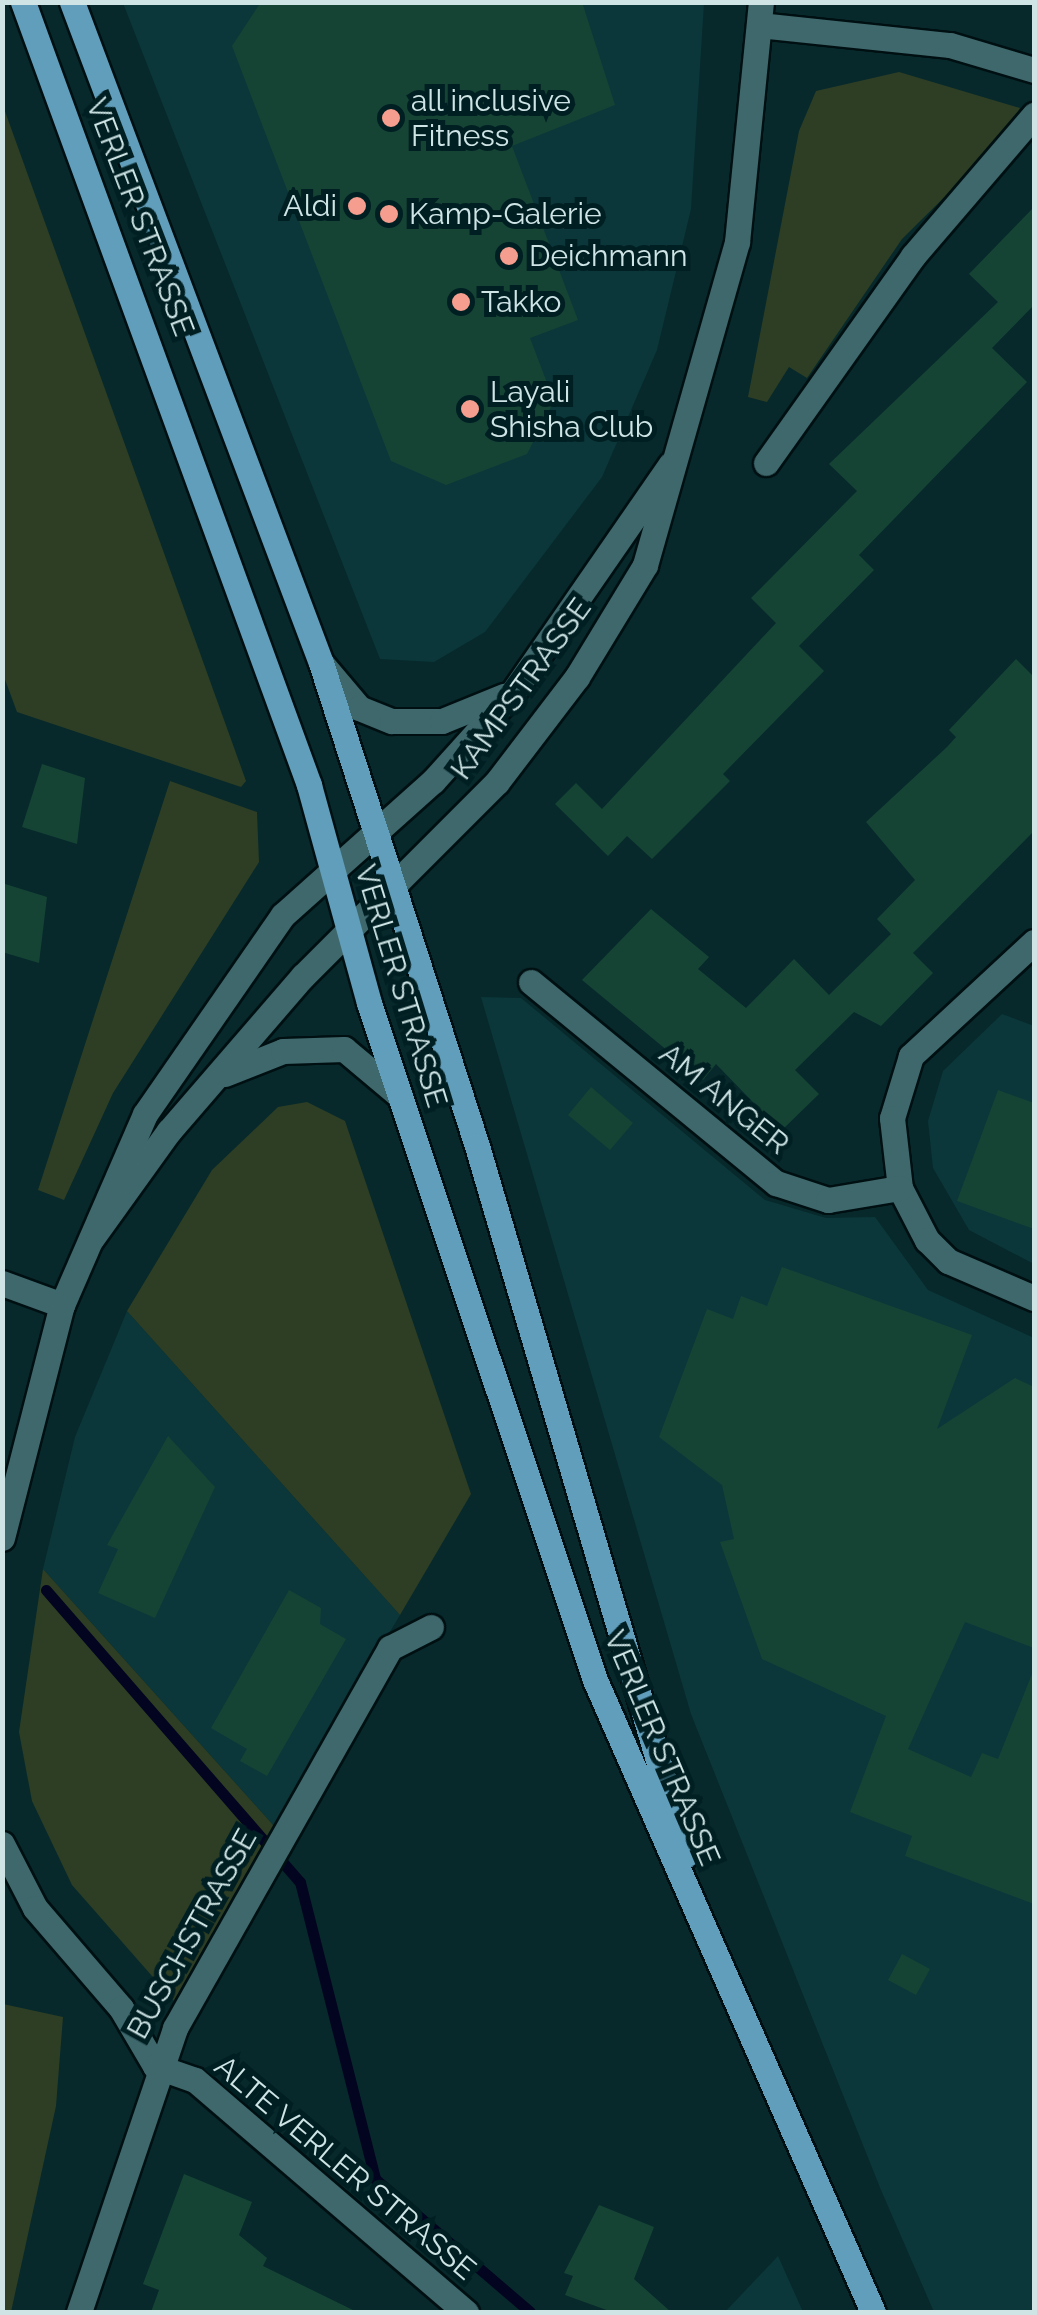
<!DOCTYPE html>
<html>
<head>
<meta charset="utf-8">
<style>
  body { margin:0 }
  #map { position:relative; width:1037px; height:2315px; overflow:hidden; background:#07292b; font-family:Raleway,sans-serif }
  div>[style] { position:absolute }
  .built>* { inset:0; background:#0b373a }
  .green>* { inset:0; background:#2e3e24 }
  .stream>* { height:11px; margin:-5.5px; padding:0 5.5px; transform-origin:5.5px; border-radius:5.5px; background:#030520 }
  .building>* { inset:0; background:#154435 }
  .roads { filter:drop-shadow(2px 0 #001012) drop-shadow(-2px 0 #001012) drop-shadow(0 2px #001012) drop-shadow(0 -2px #001012) }
  .minor>* { height:25px; margin:-12.5px; padding:0 12.5px; transform-origin:12.5px; border-radius:12.5px; background:#3e686c }
  .major>* { height:25px; margin:-12.5px; padding:0 12.5px; transform-origin:12.5px; border-radius:12.5px; background:#619ebb }
  .dots>* { width:28px; height:28px; translate:-50% -50%; box-sizing:border-box; border:5px solid #001f22; border-radius:50% }
  span { translate:-50% -50%; white-space:nowrap; text-align:center; line-height:1.15; -webkit-text-stroke:10px #001f22; paint-order:stroke }
  .poi-label { font-size:30px; color:#cee4e5 }
  .left { translate:0 -50%; text-align:left }
  .right { translate:-100% -50%; text-align:right }
  .street-label { font-size:30px; color:#cee4e5 }
  .frame { position:absolute; inset:0; border:5px solid #cee4e5; pointer-events:none }
</style>
</head>
<body>
<div id="map">
  <div class="built">
    <i style="clip-path:polygon(221px 2px,704px 3px,691px 209px,657px 350px,602px 477px,485px 632px,434px 662px,380px 659px,123px 3px)"></i>
    <i style="clip-path:polygon(481px 997px,521px 998px,765px 1200px,826px 1218px,875px 1217px,928px 1290px,1034px 1338px,1034px 2312px,934px 2312px,881px 2190px,691px 1714px)"></i>
    <i style="clip-path:polygon(1002px 1014px,1034px 1026px,1034px 1264px,969px 1230px,933px 1168px,928px 1121px,943px 1071px)"></i>
    <i style="clip-path:polygon(127px 1311px,400px 1615px,274px 1826px,43px 1569px,75px 1437px)"></i>
    <i style="clip-path:polygon(778px 2256px,803px 2312px,725px 2312px)"></i>
  </div>
  <div class="green">
    <i style="clip-path:polygon(899px 72px,1020px 108px,1006px 136px,902px 239px,807px 378px,789px 367px,767px 402px,748px 397px,799px 131px,816px 91px)"></i>
    <i style="clip-path:polygon(2px 103px,246px 781px,241px 787px,17px 712px,3px 674px)"></i>
    <i style="clip-path:polygon(170px 781px,257px 812px,259px 862px,113px 1093px,64px 1200px,38px 1190px)"></i>
    <i style="clip-path:polygon(307px 1102px,345px 1121px,471px 1494px,400px 1615px,127px 1311px,212px 1170px,278px 1107px)"></i>
    <i style="clip-path:polygon(43px 1569px,274px 1826px,174px 2001px,72px 1885px,32px 1801px,19px 1732px)"></i>
    <i style="clip-path:polygon(3px 2004px,63px 2017px,56px 2106px,11px 2312px,2px 2312px)"></i>
  </div>
  <div class="stream">
    <i style="left:46px;top:1590px;width:387px;rotate:49deg"></i>
    <i style="left:300px;top:1882px;width:306px;rotate:75.8deg"></i>
    <i style="left:375px;top:2179px;width:204px;rotate:40.6deg"></i>
  </div>
  <div class="building">
    <i style="clip-path:polygon(261px 2px,582px 2px,615px 105px,512px 146px,578px 320px,530px 338px,554px 401px,527px 454px,446px 485px,391px 461px,232px 46px)"></i>
    <i style="clip-path:polygon(1034px 207px,1034px 305px,992px 348px,1027px 382px,859px 555px,874px 570px,799px 646px,824px 671px,723px 774px,730px 781px,652px 859px,627px 836px,608px 856px,555px 804px,576px 783px,602px 809px,776px 623px,751px 598px,857px 491px,829px 464px,998px 302px,969px 274px)"></i>
    <i style="clip-path:polygon(1016px 659px,1034px 677px,1034px 831px,913px 953px,933px 973px,881px 1026px,854px 1012px,795px 1070px,819px 1094px,781px 1131px,716px 1064px,703px 1080px,582px 980px,651px 909px,709px 957px,698px 969px,746px 1008px,794px 959px,829px 995px,891px 934px,877px 919px,915px 880px,866px 822px,947px 747px,956px 737px,949px 730px)"></i>
    <i style="clip-path:polygon(42px 764px,85px 778px,77px 844px,22px 827px)"></i>
    <i style="clip-path:polygon(2px 883px,47px 897px,39px 963px,2px 952px)"></i>
    <i style="clip-path:polygon(591px 1087px,633px 1123px,610px 1150px,568px 1115px)"></i>
    <i style="clip-path:polygon(998px 1090px,1034px 1103px,1034px 1229px,957px 1201px)"></i>
    <i style="clip-path:polygon(782px 1267px,972px 1335px,937px 1429px,1015px 1378px,1034px 1387px,1034px 1648px,965px 1622px,908px 1749px,971px 1777px,982px 1753px,998px 1759px,1034px 1669px,1034px 1904px,905px 1856px,912px 1836px,850px 1812px,886px 1716px,762px 1659px,720px 1542px,734px 1539px,722px 1485px,659px 1437px,707px 1309px,733px 1319px,741px 1296px,767px 1306px)"></i>
    <i style="clip-path:polygon(168px 1436px,215px 1487px,155px 1618px,98px 1593px,118px 1549px,107px 1545px)"></i>
    <i style="clip-path:polygon(289px 1590px,321px 1608px,320px 1624px,346px 1639px,267px 1776px,240px 1761px,247px 1749px,211px 1728px)"></i>
    <i style="clip-path:polygon(902px 1954px,930px 1969px,916px 1995px,888px 1980px)"></i>
    <i style="clip-path:polygon(184px 2174px,252px 2202px,239px 2235px,267px 2258px,263px 2266px,357px 2312px,151px 2312px,159px 2290px,143px 2284px)"></i>
    <i style="clip-path:polygon(599px 2205px,654px 2227px,634px 2279px,671px 2312px,612px 2312px,565px 2295px,573px 2276px,564px 2273px)"></i>
  </div>
  <div class="roads">
    <div class="minor">
      <i style="left:759px;top:25px;width:192px;rotate:6deg"></i>
      <i style="left:950px;top:45px;width:88px;rotate:16.6deg"></i>
      <i style="left:766px;top:463px;width:254px;rotate:-54.6deg"></i>
      <i style="left:913px;top:256px;width:186px;rotate:-49.4deg"></i>
      <i style="left:322px;top:664px;width:57px;rotate:49.9deg"></i>
      <i style="left:359px;top:708px;width:35px;rotate:22deg"></i>
      <i style="left:392px;top:721px;width:50px"></i>
      <i style="left:442px;top:721px;width:67px;rotate:-22deg"></i>
      <i style="left:1034px;top:942px;width:168px;rotate:137.2deg"></i>
      <i style="left:911px;top:1056px;width:65px;rotate:107deg"></i>
      <i style="left:892px;top:1118px;width:70px;rotate:83.5deg"></i>
      <i style="left:900px;top:1188px;width:59px;rotate:62.6deg"></i>
      <i style="left:927px;top:1240px;width:30px;rotate:45deg"></i>
      <i style="left:948px;top:1261px;width:94px;rotate:23.3deg"></i>
      <i style="left:531px;top:982px;width:317px;rotate:39.4deg"></i>
      <i style="left:776px;top:1183px;width:55px;rotate:18.1deg"></i>
      <i style="left:828px;top:1200px;width:73px;rotate:-9.5deg"></i>
      <i style="left:225px;top:1074px;width:62px;rotate:-21.6deg"></i>
      <i style="left:283px;top:1051px;width:61px;rotate:-1.9deg"></i>
      <i style="left:344px;top:1049px;width:73px;rotate:40deg"></i>
      <i style="left:92px;top:1238px;width:132px;rotate:-54.3deg"></i>
      <i style="left:169px;top:1131px;width:205px;rotate:-49.2deg"></i>
      <i style="left:303px;top:976px;width:274px;rotate:-45deg"></i>
      <i style="left:497px;top:782px;width:132px;rotate:-52.7deg"></i>
      <i style="left:577px;top:677px;width:131px;rotate:-58.7deg"></i>
      <i style="left:645px;top:565px;width:336px;rotate:-74.1deg"></i>
      <i style="left:737px;top:242px;width:241px;rotate:-84.3deg"></i>
      <i style="left:2px;top:1283px;width:64px;rotate:20.1deg"></i>
      <i style="left:2px;top:1538px;width:241px;rotate:-75.6deg"></i>
      <i style="left:62px;top:1305px;width:208px;rotate:-66.5deg"></i>
      <i style="left:145px;top:1114px;width:242px;rotate:-55.3deg"></i>
      <i style="left:283px;top:915px;width:201px;rotate:-41.8deg"></i>
      <i style="left:433px;top:781px;width:120px;rotate:-48deg"></i>
      <i style="left:513px;top:692px;width:277px;rotate:-55.3deg"></i>
      <i style="left:2px;top:1844px;width:72px;rotate:62.7deg"></i>
      <i style="left:35px;top:1908px;width:132px;rotate:49.3deg"></i>
      <i style="left:121px;top:2008px;width:67px;rotate:59.6deg"></i>
      <i style="left:155px;top:2066px;width:42px;rotate:19.3deg"></i>
      <i style="left:195px;top:2080px;width:357px;rotate:40.6deg"></i>
      <i style="left:79px;top:2312px;width:300px;rotate:-71.3deg"></i>
      <i style="left:175px;top:2028px;width:437px;rotate:-60.5deg"></i>
      <i style="left:390px;top:1648px;width:46px;rotate:-27.1deg"></i>
    </div>
    <div class="major">
      <i style="left:23px;top:2px;width:834px;rotate:69.93deg"></i>
      <i style="left:309px;top:785px;width:226px;rotate:74.6deg"></i>
      <i style="left:369px;top:1003px;width:714px;rotate:71.54deg"></i>
      <i style="left:595px;top:1680px;width:690px;rotate:66.26deg"></i>
      <i style="left:72px;top:2px;width:706px;rotate:69.36deg"></i>
      <i style="left:321px;top:663px;width:508px;rotate:72.1deg"></i>
      <i style="left:477px;top:1146px;width:739px;rotate:73.58deg"></i>
    </div>
  </div>
  <div class="dots">
    <i style="left:391px;top:118px;background:#f59d8e"></i>
    <i style="left:357px;top:206px;background:#f59d8e"></i>
    <i style="left:389px;top:214px;background:#f59d8e"></i>
    <i style="left:509px;top:256px;background:#f59d8e"></i>
    <i style="left:461px;top:302px;background:#f59d8e"></i>
    <i style="left:470px;top:409px;background:#f59d8e"></i>
  </div>
  <div class="poi-label">
    <span class="left" style="left:411px;top:118px">all inclusive<br>Fitness</span>
    <span class="right" style="left:337px;top:206px">Aldi</span>
    <span class="left" style="left:409px;top:214px">Kamp-Galerie</span>
    <span class="left" style="left:529px;top:256px">Deichmann</span>
    <span class="left" style="left:481px;top:302px">Takko</span>
    <span class="left" style="left:490px;top:409px">Layali<br>Shisha Club</span>
  </div>
  <div class="street-label">
    <span style="left:140px;top:217px;rotate:69deg">VERLER STRASSE</span>
    <span style="left:521px;top:689px;rotate:-54deg">KAMPSTRASSE</span>
    <span style="left:401px;top:986px;rotate:73deg">VERLER STRASSE</span>
    <span style="left:724px;top:1099px;rotate:39deg">AM ANGER</span>
    <span style="left:662px;top:1748px;rotate:67deg">VERLER STRASSE</span>
    <span style="left:192px;top:1934px;rotate:-61deg">BUSCHSTRASSE</span>
    <span style="left:345px;top:2168px;rotate:40deg">ALTE VERLER STRASSE</span>
  </div>
  <div class="frame"></div>
</div>
</body>
</html>
